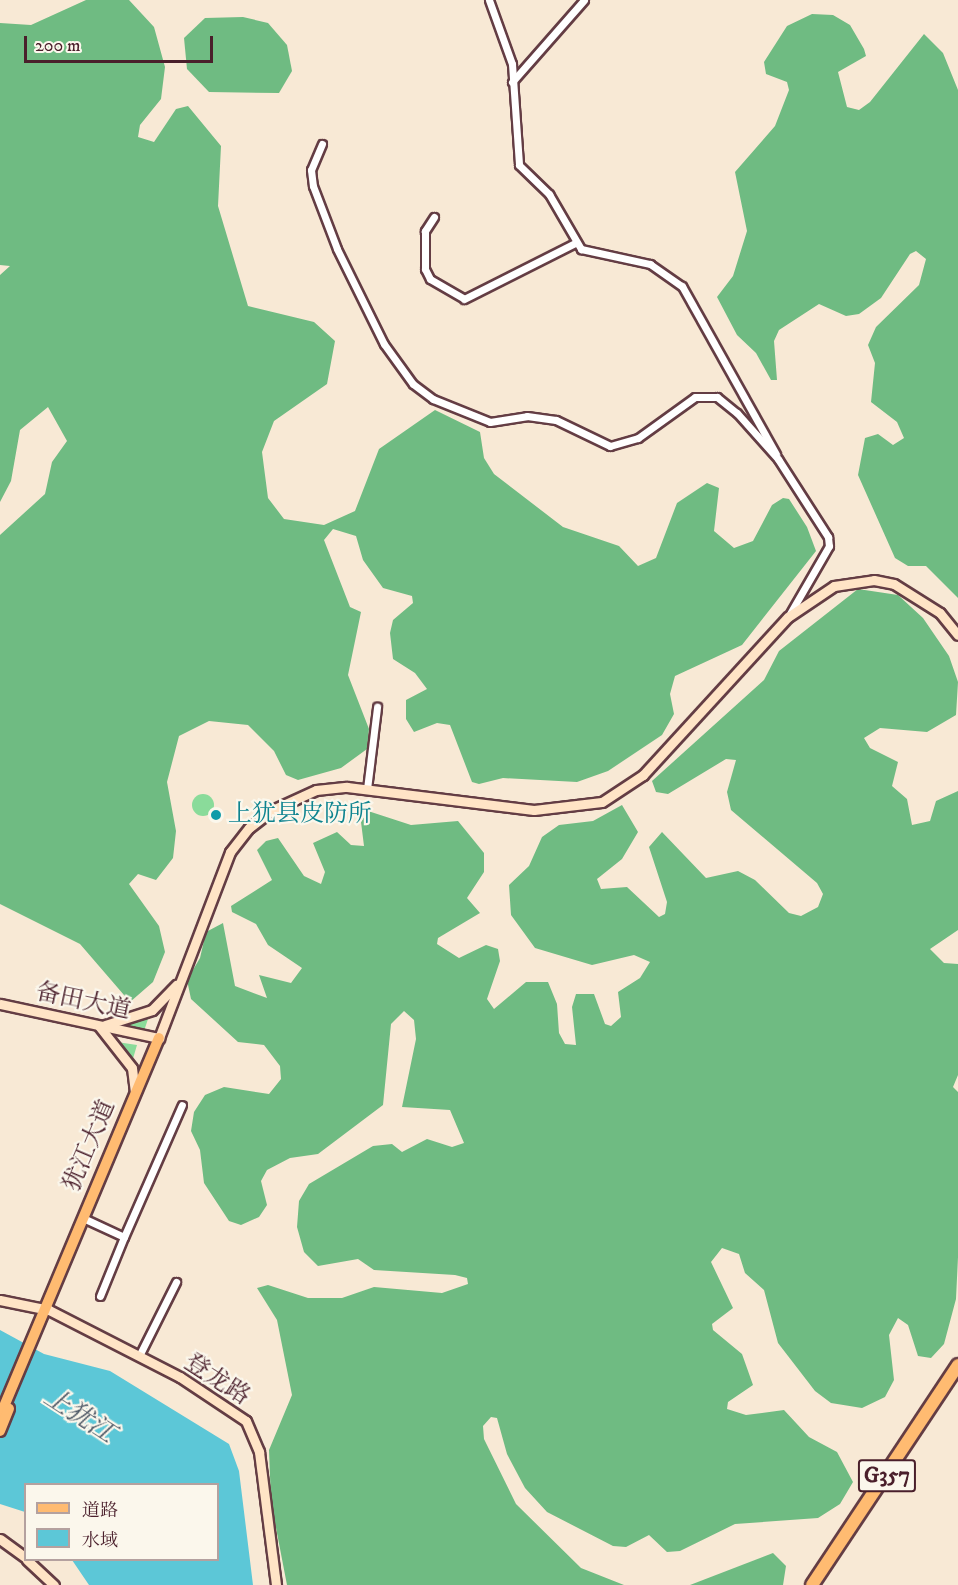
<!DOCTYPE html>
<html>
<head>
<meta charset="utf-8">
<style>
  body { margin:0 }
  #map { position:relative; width:958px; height:1585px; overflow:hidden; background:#f8e9d5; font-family:"IM FELL DW Pica","Noto Serif SC",serif }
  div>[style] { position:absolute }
  .green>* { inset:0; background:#8adb9a }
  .round { border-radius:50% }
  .forest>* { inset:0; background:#6fbb82 }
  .water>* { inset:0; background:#5cc7d7 }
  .roads { filter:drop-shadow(2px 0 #643d44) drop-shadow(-2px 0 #643d44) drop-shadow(0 2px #643d44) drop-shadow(0 -2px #643d44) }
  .street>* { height:7px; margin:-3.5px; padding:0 3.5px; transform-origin:3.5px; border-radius:3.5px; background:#fff }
  .secondary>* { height:9px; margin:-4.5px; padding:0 4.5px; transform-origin:4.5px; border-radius:4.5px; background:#ffe4c6 }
  .primary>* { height:10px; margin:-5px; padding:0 5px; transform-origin:5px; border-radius:5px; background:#ffbb71 }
  .highway>* { height:12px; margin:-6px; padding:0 6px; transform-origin:6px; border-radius:6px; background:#ffbb71 }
  .dots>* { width:16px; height:16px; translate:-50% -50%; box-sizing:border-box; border:3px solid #fbf7ec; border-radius:50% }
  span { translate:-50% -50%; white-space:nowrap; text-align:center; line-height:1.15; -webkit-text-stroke:4.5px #fbf7ec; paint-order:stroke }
  .shield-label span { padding:2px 4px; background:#fbf7ec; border:2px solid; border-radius:4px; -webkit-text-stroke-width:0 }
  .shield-label { font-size:22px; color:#4a1f2b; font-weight:700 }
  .culture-label { font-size:24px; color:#0d838f }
  .left { translate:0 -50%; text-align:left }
  .street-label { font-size:24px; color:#4a1f2b }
  .water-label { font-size:26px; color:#505a67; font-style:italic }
  .legend { position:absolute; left:24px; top:1483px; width:195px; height:78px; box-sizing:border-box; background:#fbf7ec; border:2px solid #b4a19f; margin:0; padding:8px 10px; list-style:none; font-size:18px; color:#4a1f2b }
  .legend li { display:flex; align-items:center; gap:12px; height:30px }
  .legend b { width:30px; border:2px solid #b4a19f }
  .scale { position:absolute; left:24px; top:36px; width:189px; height:27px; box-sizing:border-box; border:3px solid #4a1f2b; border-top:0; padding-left:8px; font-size:18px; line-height:21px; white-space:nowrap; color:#4a1f2b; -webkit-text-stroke:4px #fbf7ec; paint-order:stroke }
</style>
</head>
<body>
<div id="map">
  <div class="green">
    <i class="round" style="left:192px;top:794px;width:22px;height:22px"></i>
    <i style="clip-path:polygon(150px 1013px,144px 1031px,123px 1025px,138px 1020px)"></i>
    <i style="clip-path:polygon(117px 1042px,137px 1045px,132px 1062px,126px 1053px)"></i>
  </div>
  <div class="forest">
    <i style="clip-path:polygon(86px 0,129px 0,154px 27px,165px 67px,161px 99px,140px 125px,138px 137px,154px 142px,176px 109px,188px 106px,221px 146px,218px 206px,248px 306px,314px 322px,335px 341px,327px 384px,274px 421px,262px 452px,268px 498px,284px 519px,324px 525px,355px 511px,379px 449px,435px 410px,480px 432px,484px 458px,494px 474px,563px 527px,619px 546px,638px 566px,656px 558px,677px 503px,707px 483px,719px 488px,714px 531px,734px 548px,753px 541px,772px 505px,783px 498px,789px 499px,807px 527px,816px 551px,742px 645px,675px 676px,670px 694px,674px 714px,662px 735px,608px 771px,577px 782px,503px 778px,479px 784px,472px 782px,450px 725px,437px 723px,414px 732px,406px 719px,406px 700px,427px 689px,415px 673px,393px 659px,390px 633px,393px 620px,413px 603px,412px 596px,383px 588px,363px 560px,356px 536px,333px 529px,324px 540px,350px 607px,361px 612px,348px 675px,369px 729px,367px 749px,341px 768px,298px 780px,286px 775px,274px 751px,248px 725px,209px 721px,179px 736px,167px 782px,176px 831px,173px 858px,156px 880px,138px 874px,129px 884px,159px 926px,165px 952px,153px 982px,130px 1002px,80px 944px,0 904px,0 535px,45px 494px,52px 462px,67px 441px,48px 407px,20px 430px,11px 481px,0 502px,0 275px,10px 266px,0 265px,0 23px,31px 25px)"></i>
    <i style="clip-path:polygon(812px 14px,833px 15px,850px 25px,864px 49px,866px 56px,838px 72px,847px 107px,859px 110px,870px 102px,924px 34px,943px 53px,958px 90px,958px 598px,926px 566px,908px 566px,895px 558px,858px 475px,865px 438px,878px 434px,893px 445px,904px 438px,897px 422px,871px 402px,875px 363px,868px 345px,876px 327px,919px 285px,926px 259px,916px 251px,910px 254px,881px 298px,859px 314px,846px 316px,819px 304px,779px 330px,774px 341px,777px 380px,771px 380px,756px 353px,737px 335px,717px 297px,733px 276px,747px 231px,735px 172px,775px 126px,789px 90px,787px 82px,766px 74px,764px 62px,787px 26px)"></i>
    <i style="clip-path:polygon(243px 17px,268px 23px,287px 45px,292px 71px,279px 93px,209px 92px,187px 69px,184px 38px,205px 18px)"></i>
    <i style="clip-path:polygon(858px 589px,898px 595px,923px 618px,949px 656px,958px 682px,956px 715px,927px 732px,880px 728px,864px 738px,870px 748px,898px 762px,892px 786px,907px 799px,912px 825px,930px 821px,936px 801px,958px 791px,958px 930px,930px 949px,944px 963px,958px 964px,958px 1075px,953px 1087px,958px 1092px,958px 1257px,956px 1299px,944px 1344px,931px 1358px,918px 1356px,908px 1325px,898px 1318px,889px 1335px,894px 1380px,885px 1397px,862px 1408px,831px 1403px,815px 1391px,778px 1343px,764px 1290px,745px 1273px,739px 1254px,722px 1248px,711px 1262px,733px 1308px,712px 1324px,713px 1330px,742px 1354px,753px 1385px,728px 1402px,727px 1409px,746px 1415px,784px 1410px,809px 1437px,837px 1452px,853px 1482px,840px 1504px,818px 1518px,735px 1524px,680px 1551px,667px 1552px,649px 1535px,626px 1547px,613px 1546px,547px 1512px,525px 1488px,507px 1454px,497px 1418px,491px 1417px,483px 1426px,484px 1439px,516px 1504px,581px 1568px,624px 1585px,287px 1585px,271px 1502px,269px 1450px,292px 1395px,277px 1320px,257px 1288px,268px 1285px,308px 1298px,342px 1298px,374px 1287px,442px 1293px,468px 1284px,467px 1278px,455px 1275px,374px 1270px,358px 1259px,318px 1266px,304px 1252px,297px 1227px,299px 1201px,309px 1184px,373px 1146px,392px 1144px,402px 1152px,427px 1139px,452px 1147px,464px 1143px,450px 1110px,402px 1107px,416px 1039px,414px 1020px,404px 1011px,391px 1024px,383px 1105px,318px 1154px,290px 1158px,267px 1170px,261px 1181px,267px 1205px,259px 1217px,241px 1225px,229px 1221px,204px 1183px,200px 1150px,191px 1131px,194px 1112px,205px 1095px,224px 1087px,269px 1094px,281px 1079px,280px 1066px,264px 1045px,238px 1042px,191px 999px,187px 980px,200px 958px,206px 932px,223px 923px,235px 986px,267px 998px,259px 975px,291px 983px,302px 968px,268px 945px,256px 924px,232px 912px,231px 906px,272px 880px,257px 850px,266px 841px,278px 838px,304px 876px,321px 884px,325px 872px,313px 843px,337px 832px,351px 845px,364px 846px,361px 822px,368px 811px,411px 825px,458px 821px,484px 853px,484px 872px,467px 898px,480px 913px,438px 938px,437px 944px,459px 958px,486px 945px,498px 949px,500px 961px,487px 999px,494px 1009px,526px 982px,548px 982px,557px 1004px,559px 1033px,565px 1044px,576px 1045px,572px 1007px,576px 994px,594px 994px,605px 1024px,611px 1026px,621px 1017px,618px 992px,640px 978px,650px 962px,634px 955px,592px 965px,535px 948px,511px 915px,509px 885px,529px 866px,542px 837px,559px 825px,593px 821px,622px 805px,638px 832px,622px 859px,597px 879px,601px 889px,627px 887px,659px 917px,665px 914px,667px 902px,649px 847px,662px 832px,706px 878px,738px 871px,755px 880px,789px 913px,801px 916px,818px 907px,823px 894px,817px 883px,731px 810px,727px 792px,736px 760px,726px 759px,668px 794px,656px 792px,652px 781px,764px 680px,779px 651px)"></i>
    <i style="clip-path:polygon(773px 1553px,786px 1566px,783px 1585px,690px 1585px)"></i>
  </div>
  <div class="water">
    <i style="clip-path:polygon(0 1330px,44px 1354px,110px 1371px,229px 1444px,239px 1471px,253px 1585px,89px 1585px,72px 1560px,218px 1560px,218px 1484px,26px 1484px,25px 1512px,0 1504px)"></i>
  </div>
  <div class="roads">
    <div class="street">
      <i style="left:489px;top:0;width:68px;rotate:70.2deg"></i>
      <i style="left:512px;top:64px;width:101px;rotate:86deg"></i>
      <i style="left:519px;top:165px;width:42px;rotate:44deg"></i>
      <i style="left:549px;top:194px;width:64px;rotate:59.8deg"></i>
      <i style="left:581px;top:249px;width:71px;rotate:12.3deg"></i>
      <i style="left:650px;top:264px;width:39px;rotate:35deg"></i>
      <i style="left:682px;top:286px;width:193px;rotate:60.8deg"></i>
      <i style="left:512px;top:82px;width:109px;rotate:-48.7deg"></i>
      <i style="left:322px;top:144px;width:28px;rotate:113deg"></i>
      <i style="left:311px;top:170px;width:16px;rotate:83deg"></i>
      <i style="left:313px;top:186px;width:67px;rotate:69.1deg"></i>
      <i style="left:337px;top:249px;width:106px;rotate:63.7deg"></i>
      <i style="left:384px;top:344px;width:49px;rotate:54.1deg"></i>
      <i style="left:413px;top:384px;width:25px;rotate:37deg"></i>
      <i style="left:433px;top:399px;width:61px;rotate:22deg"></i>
      <i style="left:490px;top:422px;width:37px;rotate:-9deg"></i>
      <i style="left:527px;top:416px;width:29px;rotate:8deg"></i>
      <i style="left:556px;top:420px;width:60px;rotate:25.7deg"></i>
      <i style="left:610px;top:446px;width:29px;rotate:-16deg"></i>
      <i style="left:638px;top:438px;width:70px;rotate:-35.7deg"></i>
      <i style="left:695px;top:397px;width:22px"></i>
      <i style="left:717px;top:397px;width:26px;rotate:39deg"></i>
      <i style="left:737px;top:413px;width:62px;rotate:48.3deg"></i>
      <i style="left:778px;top:459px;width:93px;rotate:57.3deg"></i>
      <i style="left:828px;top:537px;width:9px;rotate:84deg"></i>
      <i style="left:829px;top:546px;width:82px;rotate:120deg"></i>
      <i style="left:434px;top:217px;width:17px;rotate:123deg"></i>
      <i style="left:425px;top:231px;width:38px;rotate:90deg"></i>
      <i style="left:425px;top:269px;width:11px;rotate:63deg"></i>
      <i style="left:430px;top:279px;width:39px;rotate:30deg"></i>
      <i style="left:464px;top:299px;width:124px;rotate:-26.8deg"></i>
      <i style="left:367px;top:789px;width:83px;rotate:-83deg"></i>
      <i style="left:83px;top:1218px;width:45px;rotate:24.9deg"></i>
      <i style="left:124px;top:1237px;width:144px;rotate:-66.3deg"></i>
      <i style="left:100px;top:1296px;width:64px;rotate:-67.9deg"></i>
      <i style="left:139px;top:1356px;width:83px;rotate:-63.4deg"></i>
    </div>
    <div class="secondary">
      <i style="left:0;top:1004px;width:163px;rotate:12.1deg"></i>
      <i style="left:159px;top:1038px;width:199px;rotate:-69.1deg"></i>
      <i style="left:230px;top:852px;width:31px;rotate:-52deg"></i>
      <i style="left:249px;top:828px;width:29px;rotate:-38deg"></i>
      <i style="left:272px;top:810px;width:48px;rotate:-24.4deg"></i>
      <i style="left:316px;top:790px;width:31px;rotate:-6deg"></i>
      <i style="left:347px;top:787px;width:188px;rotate:7deg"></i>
      <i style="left:534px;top:810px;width:68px;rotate:-6.7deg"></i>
      <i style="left:602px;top:802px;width:49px;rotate:-33.4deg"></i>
      <i style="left:643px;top:775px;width:214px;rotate:-47.5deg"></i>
      <i style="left:788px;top:617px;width:55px;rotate:-34deg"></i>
      <i style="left:834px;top:586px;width:40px;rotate:-8.5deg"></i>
      <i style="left:874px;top:580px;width:20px;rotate:11deg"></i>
      <i style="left:894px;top:584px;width:54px;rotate:32.2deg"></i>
      <i style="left:940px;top:613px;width:28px;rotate:51deg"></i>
      <i style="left:105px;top:1025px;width:49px;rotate:-17.7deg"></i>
      <i style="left:152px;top:1010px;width:35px;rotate:-46deg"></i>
      <i style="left:99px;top:1026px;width:53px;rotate:51.8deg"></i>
      <i style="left:132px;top:1068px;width:25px;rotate:83deg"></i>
      <i style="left:0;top:1300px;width:50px;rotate:11.5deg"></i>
      <i style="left:49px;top:1310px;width:147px;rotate:27.1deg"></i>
      <i style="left:180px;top:1377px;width:79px;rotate:33.7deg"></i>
      <i style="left:246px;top:1421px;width:34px;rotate:67deg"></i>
      <i style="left:259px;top:1452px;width:134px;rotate:82.7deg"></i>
      <i style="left:0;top:1539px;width:32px;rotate:36deg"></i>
      <i style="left:27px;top:1560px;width:37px;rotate:43deg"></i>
    </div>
    <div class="primary">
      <i style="left:0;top:1416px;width:410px;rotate:-67.2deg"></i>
      <i style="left:0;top:1431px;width:24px;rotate:-68deg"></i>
    </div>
    <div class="highway">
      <i style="left:812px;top:1585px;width:264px;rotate:-56.4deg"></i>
    </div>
  </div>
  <div class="dots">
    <i style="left:216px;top:815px;background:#0f9aa8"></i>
  </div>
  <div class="shield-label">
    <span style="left:887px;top:1476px">G357</span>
  </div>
  <div class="culture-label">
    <span class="left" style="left:228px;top:815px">上犹县皮防所</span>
  </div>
  <div class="street-label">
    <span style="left:83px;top:1002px;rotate:12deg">备田大道</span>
    <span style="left:90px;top:1146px;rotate:-67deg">犹江大道</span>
    <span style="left:217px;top:1380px;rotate:33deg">登龙路</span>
  </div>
  <div class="water-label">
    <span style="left:79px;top:1416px;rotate:33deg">上犹江</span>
  </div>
  <ul class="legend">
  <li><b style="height:8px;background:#ffbb71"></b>道路</li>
  <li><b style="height:16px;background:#5cc7d7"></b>水域</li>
  </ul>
  <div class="scale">200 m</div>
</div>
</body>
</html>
